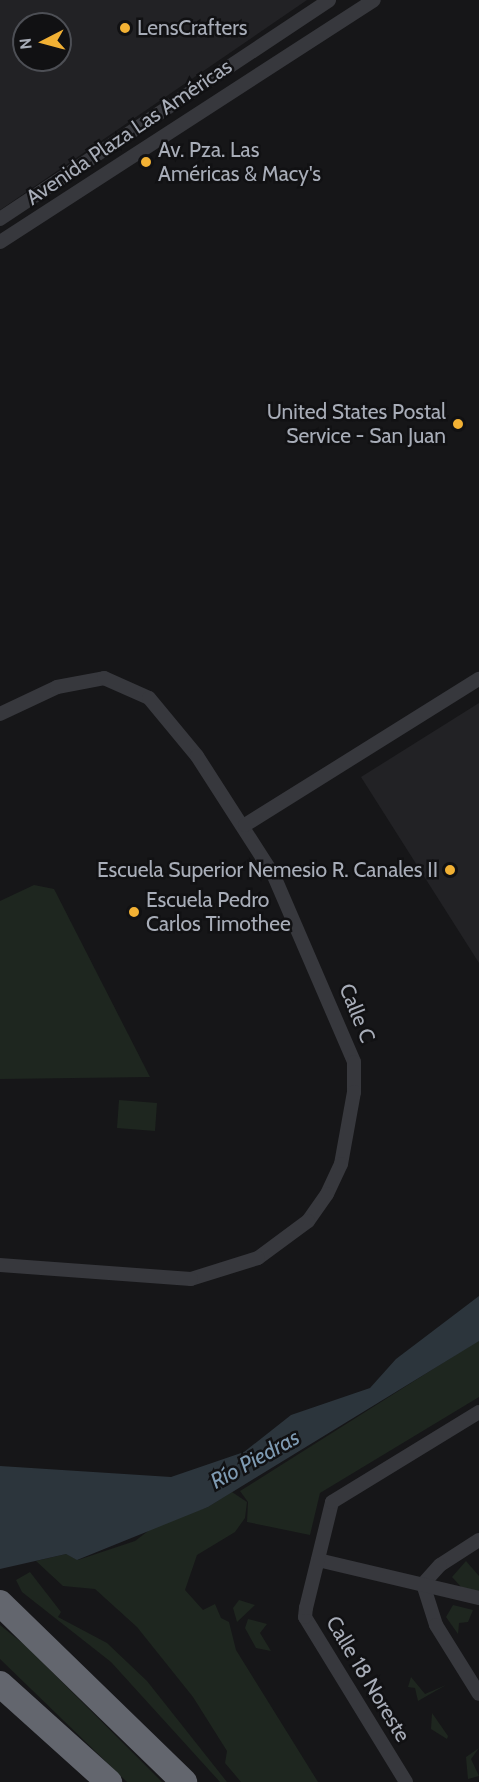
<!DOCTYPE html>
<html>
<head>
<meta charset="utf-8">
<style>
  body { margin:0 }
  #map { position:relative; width:479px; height:1782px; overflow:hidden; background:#161618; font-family:Cabin,sans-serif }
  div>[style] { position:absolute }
  .built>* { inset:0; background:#222225 }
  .green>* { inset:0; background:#1e261f }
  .water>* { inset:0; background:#2c353c }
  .minor>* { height:14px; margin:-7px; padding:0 7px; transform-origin:7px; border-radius:7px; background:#37383d }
  .motorway>* { height:26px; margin:-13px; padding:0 13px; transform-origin:13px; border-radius:13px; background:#63666e }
  .dots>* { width:16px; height:16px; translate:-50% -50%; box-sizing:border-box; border:3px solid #111113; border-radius:50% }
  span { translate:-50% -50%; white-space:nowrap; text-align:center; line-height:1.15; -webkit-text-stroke:5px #111113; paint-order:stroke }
  .poi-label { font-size:21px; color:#a8adb8 }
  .left { translate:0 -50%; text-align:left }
  .right { translate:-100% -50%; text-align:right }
  .street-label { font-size:21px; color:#a8adb8 }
  .water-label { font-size:22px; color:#7f9bb3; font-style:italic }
  .north { position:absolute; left:12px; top:12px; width:60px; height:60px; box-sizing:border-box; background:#111113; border:2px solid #4d4f55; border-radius:50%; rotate:264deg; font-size:16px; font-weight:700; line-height:24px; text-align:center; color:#a8adb8 }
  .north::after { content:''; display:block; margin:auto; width:21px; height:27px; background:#f2b134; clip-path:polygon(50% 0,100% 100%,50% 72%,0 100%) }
</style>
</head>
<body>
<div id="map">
  <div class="built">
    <i style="clip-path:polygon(evenodd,0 0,307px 0,0 210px,0 0,24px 24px,60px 24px,60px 60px,24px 60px,24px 24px)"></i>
    <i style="clip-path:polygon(479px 703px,479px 963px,361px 777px)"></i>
  </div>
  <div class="green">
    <i style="clip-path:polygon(34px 885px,54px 889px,150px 1077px,0 1079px,0 901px)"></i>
    <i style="clip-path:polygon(119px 1100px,157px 1103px,155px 1131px,117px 1128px)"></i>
    <i style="clip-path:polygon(479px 1340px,479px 1397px,320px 1493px,310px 1535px,247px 1522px,248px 1502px,240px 1491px)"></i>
    <i style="clip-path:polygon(232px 1492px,247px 1502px,245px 1518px,235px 1532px,197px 1555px,185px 1590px,203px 1610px,215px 1604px,221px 1618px,229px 1622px,236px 1650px,318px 1782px,241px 1782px,225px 1763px,227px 1751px,193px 1697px,137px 1627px,95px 1589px,63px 1586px,36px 1561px,66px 1554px,78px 1560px,135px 1541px,156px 1525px,208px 1507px)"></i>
    <i style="clip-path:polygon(466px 1561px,479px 1576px,479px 1593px,462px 1588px,452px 1577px)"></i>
    <i style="clip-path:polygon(30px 1572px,61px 1612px,58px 1617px,107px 1643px,147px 1681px,227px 1782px,220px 1782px,111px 1662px,22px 1592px,16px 1580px)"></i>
    <i style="clip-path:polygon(239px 1600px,255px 1605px,237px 1622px,233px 1608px)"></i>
    <i style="clip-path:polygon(453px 1605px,473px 1610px,468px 1622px,459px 1623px,458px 1634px,446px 1617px)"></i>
    <i style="clip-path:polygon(248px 1619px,267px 1624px,260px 1633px,271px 1651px,256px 1648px,245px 1628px)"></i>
    <i style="clip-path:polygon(0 1625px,26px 1646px,162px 1782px,127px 1782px,0 1659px)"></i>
    <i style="clip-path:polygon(411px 1677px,425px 1694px,446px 1685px,418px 1701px,415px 1688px,408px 1687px)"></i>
    <i style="clip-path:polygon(432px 1713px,448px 1736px,447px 1739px,431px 1729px)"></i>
    <i style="clip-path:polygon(479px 1748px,471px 1759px,479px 1776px,468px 1779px,466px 1757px)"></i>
  </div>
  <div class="water">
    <i style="clip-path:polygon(479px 1296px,479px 1341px,208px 1507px,77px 1560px,66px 1554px,0 1569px,0 1466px,171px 1477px,244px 1452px,291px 1415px,370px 1388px,396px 1359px)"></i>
  </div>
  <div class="minor">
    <i style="left:0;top:219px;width:395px;rotate:-33.6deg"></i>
    <i style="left:0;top:242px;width:445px;rotate:-32.9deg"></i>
    <i style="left:0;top:714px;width:63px;rotate:-25.3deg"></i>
    <i style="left:57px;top:687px;width:48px;rotate:-10.8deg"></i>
    <i style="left:104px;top:678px;width:49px;rotate:24deg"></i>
    <i style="left:149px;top:698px;width:75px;rotate:50.4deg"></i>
    <i style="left:197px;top:756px;width:143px;rotate:57.3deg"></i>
    <i style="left:274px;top:876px;width:202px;rotate:66.7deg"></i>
    <i style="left:354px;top:1062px;width:30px;rotate:90deg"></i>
    <i style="left:354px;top:1092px;width:73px;rotate:100.2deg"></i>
    <i style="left:341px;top:1164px;width:33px;rotate:115deg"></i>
    <i style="left:327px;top:1194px;width:33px;rotate:125deg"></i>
    <i style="left:308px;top:1221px;width:62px;rotate:143.5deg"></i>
    <i style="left:258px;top:1258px;width:70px;rotate:162.6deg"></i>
    <i style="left:191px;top:1279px;width:192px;rotate:-175.8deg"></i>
    <i style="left:245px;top:825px;width:276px;rotate:-32deg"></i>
    <i style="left:479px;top:1540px;width:46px;rotate:147.3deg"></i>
    <i style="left:440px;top:1565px;width:25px;rotate:132deg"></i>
    <i style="left:423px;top:1584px;width:43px;rotate:72.4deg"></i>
    <i style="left:436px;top:1625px;width:81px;rotate:58.1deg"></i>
    <i style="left:318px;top:1560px;width:165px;rotate:13.3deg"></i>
    <i style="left:406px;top:1782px;width:193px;rotate:-121.5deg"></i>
    <i style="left:305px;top:1617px;width:9px;rotate:-84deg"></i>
    <i style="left:306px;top:1608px;width:109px;rotate:-76.2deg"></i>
    <i style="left:332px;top:1502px;width:172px;rotate:-31.5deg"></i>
  </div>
  <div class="motorway">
    <i style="left:0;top:1603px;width:257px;rotate:44.2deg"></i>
    <i style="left:0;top:1684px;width:147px;rotate:42deg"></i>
  </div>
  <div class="dots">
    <i style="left:125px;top:28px;background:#f2b134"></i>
    <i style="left:146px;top:162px;background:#f2b134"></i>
    <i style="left:458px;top:424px;background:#f2b134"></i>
    <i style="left:450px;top:870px;background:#f2b134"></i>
    <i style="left:134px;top:912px;background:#f2b134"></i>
  </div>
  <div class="poi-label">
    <span class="left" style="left:137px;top:28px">LensCrafters</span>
    <span class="left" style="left:158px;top:162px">Av. Pza. Las<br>Américas &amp; Macy's</span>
    <span class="right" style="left:446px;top:424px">United States Postal<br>Service - San Juan</span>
    <span class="right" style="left:438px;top:870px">Escuela Superior Nemesio R. Canales II</span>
    <span class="left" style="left:146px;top:912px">Escuela Pedro<br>Carlos Timothee</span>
  </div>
  <div class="street-label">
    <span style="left:129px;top:132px;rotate:-34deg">Avenida Plaza Las Américas</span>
    <span style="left:357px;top:1013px;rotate:68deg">Calle C</span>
    <span style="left:368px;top:1679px;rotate:59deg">Calle 18 Noreste</span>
  </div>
  <div class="water-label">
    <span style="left:255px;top:1459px;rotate:-29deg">Río Piedras</span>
  </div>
  <div class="north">N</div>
</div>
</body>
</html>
